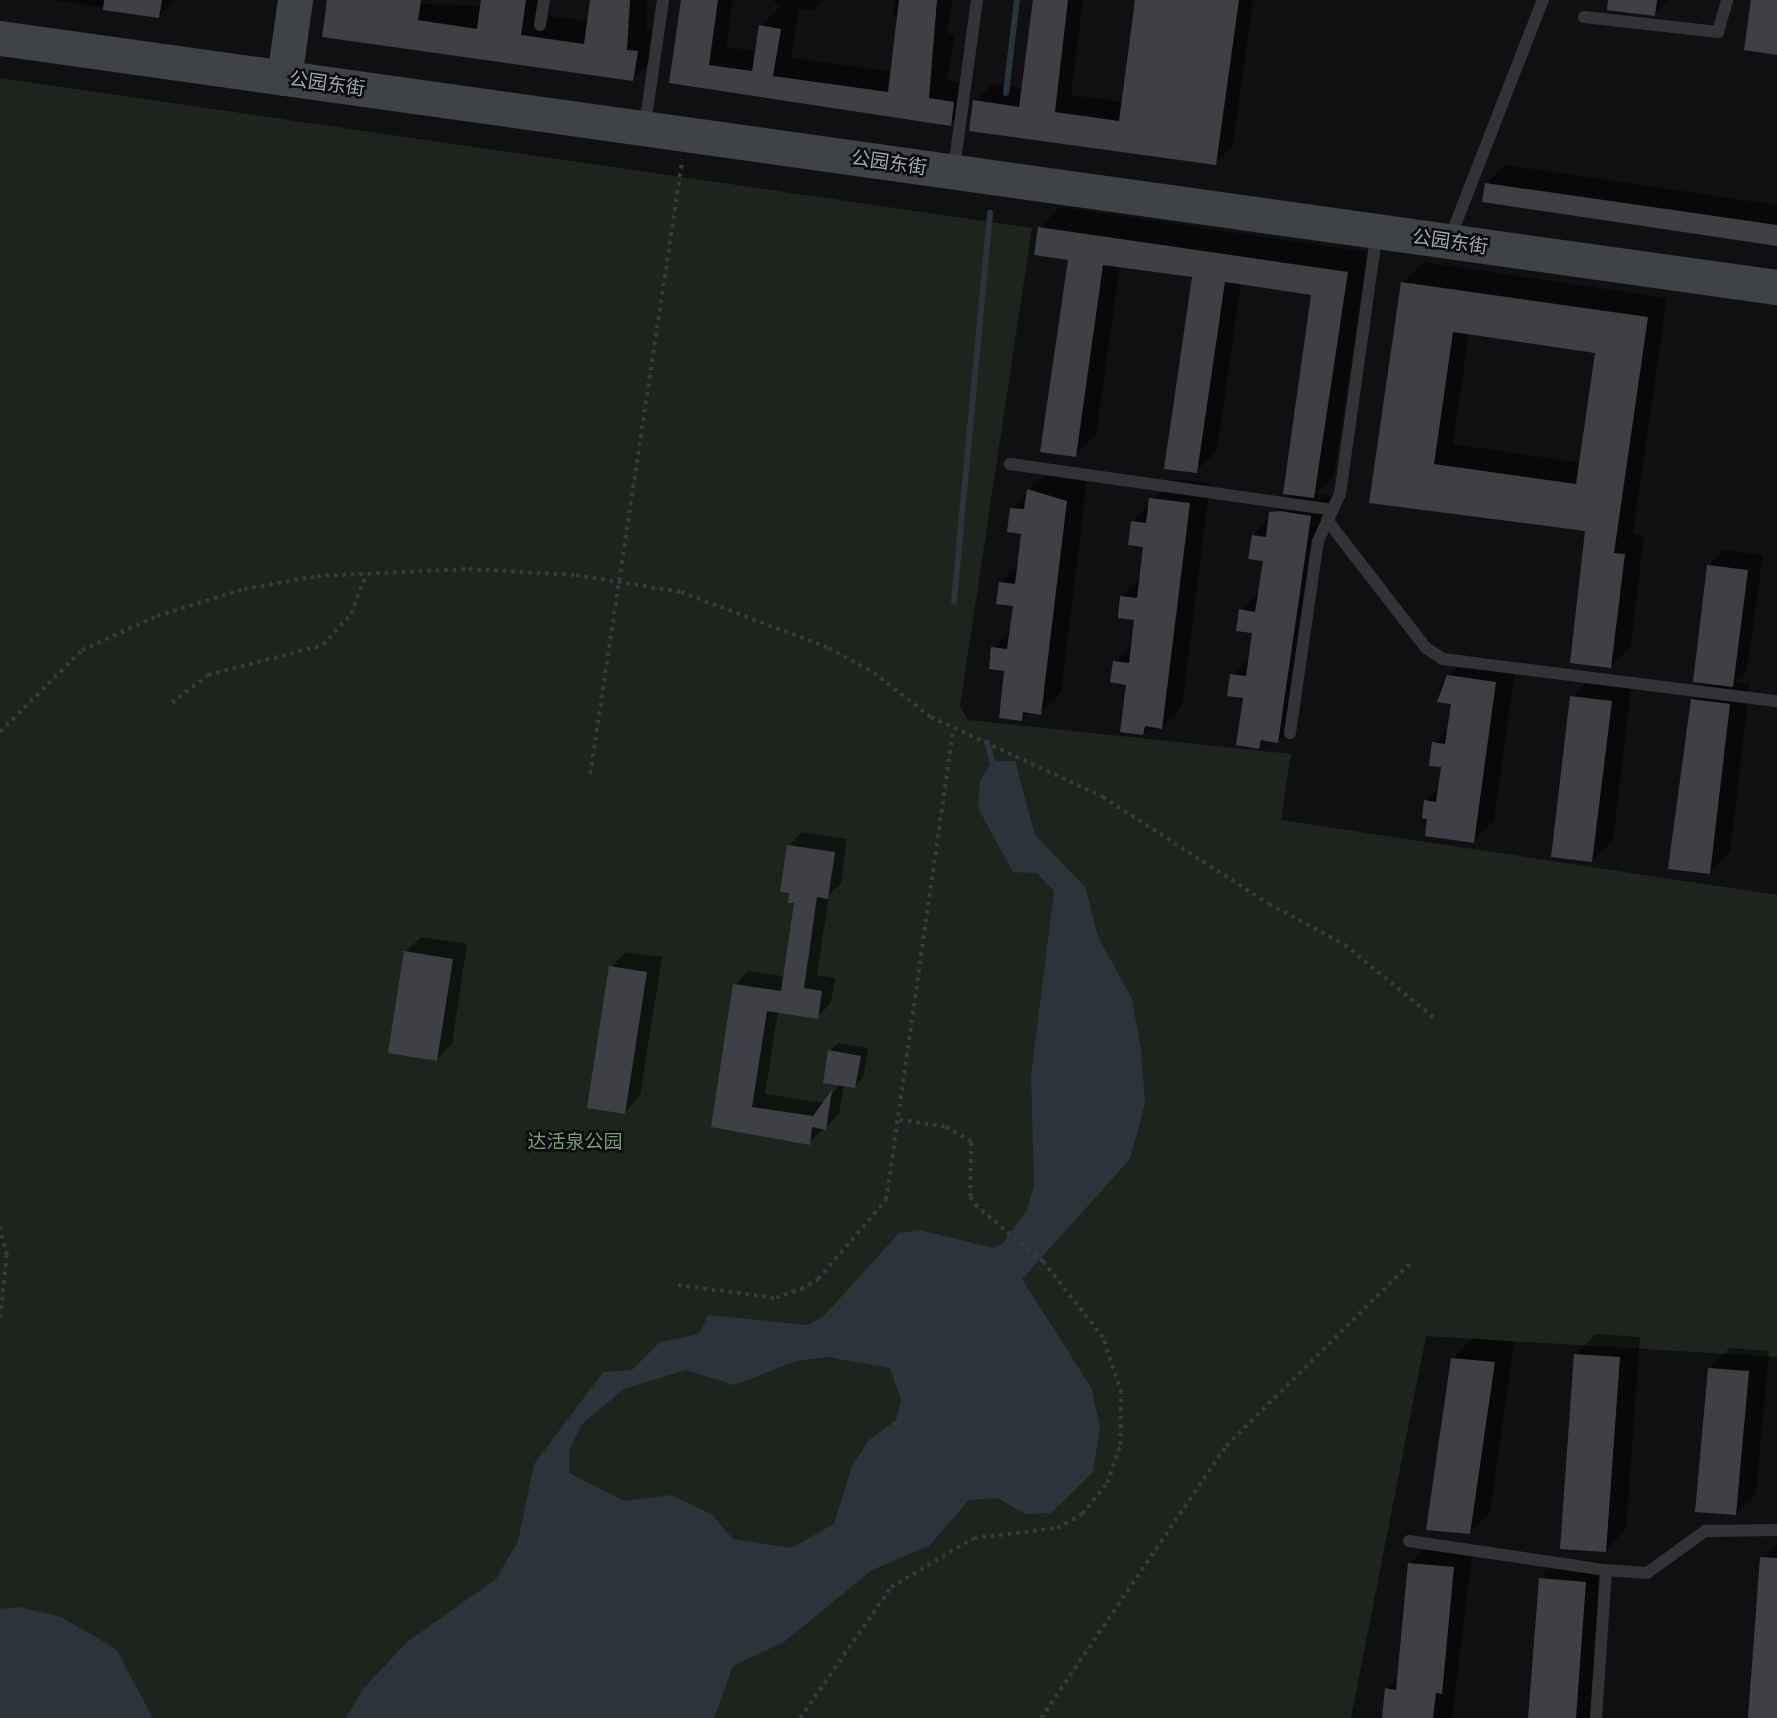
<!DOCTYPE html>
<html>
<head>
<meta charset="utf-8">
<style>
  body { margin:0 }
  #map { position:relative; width:1777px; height:1718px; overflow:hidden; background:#101012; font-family:Manrope,"Noto Sans SC",sans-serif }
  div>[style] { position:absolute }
  .green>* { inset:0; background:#1d241d }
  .water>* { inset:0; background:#2a343a }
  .shadow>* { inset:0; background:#0007 }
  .stream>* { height:6px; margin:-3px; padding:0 3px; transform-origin:3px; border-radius:3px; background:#2a343a }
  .building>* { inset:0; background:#3f4045 }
  .path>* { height:3.5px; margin-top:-1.75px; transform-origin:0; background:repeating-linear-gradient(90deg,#37393d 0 3.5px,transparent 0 8.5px) }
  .lane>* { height:12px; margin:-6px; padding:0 6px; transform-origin:6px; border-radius:6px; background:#313337 }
  .secondary>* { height:35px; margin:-17.5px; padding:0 17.5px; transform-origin:17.5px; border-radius:17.5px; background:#3f4246 }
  span { translate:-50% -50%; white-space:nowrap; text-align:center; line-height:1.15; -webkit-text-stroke:5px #0b0b0d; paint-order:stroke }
  .street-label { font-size:19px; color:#a2a8b2 }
  .park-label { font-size:19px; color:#799d79 }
</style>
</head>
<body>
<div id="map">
  <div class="green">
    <i style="clip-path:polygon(0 78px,1032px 228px,960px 706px,968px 720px,1291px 754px,1281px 820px,1777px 895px,1777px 1357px,1426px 1336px,1351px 1718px,0 1718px)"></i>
  </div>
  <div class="water">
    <i style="clip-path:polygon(evenodd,992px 761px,1015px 761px,1035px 835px,1086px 888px,1098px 937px,1132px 999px,1141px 1050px,1145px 1103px,1130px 1159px,1022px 1279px,1092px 1389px,1100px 1429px,1093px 1472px,1051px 1513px,1026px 1514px,997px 1498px,969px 1500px,929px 1546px,872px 1570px,784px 1642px,733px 1666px,714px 1718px,346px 1718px,363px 1689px,407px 1642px,496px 1579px,518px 1541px,534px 1464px,603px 1372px,632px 1370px,660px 1342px,699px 1334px,708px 1315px,808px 1325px,824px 1316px,899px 1233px,920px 1230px,993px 1248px,1002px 1244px,1027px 1210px,1034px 1185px,1031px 1076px,1054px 891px,1037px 873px,1013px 872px,978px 808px,980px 781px,992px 761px,828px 1357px,890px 1368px,901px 1400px,896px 1420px,869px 1440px,852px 1466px,834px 1524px,791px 1548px,733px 1539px,711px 1514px,672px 1495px,624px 1501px,569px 1473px,569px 1451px,582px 1424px,624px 1389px,686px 1370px,734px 1385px,796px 1361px,828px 1357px)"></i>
    <i style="clip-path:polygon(20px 1607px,61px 1617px,116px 1649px,153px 1718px,0 1718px,0 1609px)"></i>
  </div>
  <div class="shadow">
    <i style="clip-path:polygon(54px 0,175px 0,159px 16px)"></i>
    <i style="clip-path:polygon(329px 0,482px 6px,483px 0,543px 0,540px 15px,589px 21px,592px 0,647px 0,647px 30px,657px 31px,653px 58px,633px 79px)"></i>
    <i style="clip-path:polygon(683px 0,733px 0,726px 47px,757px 51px,761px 26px,781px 6px,772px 0,824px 0,813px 11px,799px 8px,791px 58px,893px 72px,901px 25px,893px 15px,895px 0,952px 0,947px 33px,955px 35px,947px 80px,972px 84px,969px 105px,950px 124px,671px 82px)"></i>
    <i style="clip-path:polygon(1035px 0,1083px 0,1071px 95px,1124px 102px,1136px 0,1253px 0,1233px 146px,1215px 163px,975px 101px,992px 84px,1023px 88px)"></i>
    <i style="clip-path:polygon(1621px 0,1669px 0,1654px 14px)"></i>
    <i style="clip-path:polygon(1505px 165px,1777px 205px,1777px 244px,1486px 184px)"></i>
    <i style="clip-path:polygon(1060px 207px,1368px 252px,1334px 476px,1315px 494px,1331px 496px,1298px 720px,1278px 741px,1266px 739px,1258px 747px,1232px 675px,1251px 656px,1254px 632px,1241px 610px,1260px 591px,1265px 560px,1253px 536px,1291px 493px,1313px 293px,1241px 283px,1217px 451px,1196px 471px,1193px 276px,1120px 265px,1096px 435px,1075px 455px,1070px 258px,1040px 228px)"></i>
    <i style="clip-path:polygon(evenodd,1423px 262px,1667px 298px,1633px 533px,1644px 535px,1631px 646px,1611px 666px,1587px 530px,1371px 502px,1403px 282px,1423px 262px,1469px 333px,1597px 352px,1581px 463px,1453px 444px,1469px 333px)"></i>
    <i style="clip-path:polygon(1049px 470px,1087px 480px,1061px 692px,1040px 713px,1001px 716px,1006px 669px,993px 648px,1011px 629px,1014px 604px,1001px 583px,1019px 564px,1023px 532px,1012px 509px)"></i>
    <i style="clip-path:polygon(1171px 479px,1210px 483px,1182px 706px,1162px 727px,1143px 733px,1115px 662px,1133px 643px,1136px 618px,1122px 597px,1141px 578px,1145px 546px,1133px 522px)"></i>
    <i style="clip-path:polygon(1724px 550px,1763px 555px,1747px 669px,1735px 682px,1750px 684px,1730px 852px,1709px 872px,1692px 700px,1710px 682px,1708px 565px)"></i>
    <i style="clip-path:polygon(1470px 655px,1516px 662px,1494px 821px,1473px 841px,1429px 817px,1425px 801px,1440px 786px,1443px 766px,1434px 743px,1449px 727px,1453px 702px,1439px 701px,1441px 684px)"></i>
    <i style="clip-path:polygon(1592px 677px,1632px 681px,1613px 840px,1592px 861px,1572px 697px)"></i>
    <i style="clip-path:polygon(802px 832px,847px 839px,841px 883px,829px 895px,817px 975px,835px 978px,831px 1003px,817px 1017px,778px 1011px,765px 1094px,825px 1103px,840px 1084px,830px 1051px,838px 1043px,868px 1048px,863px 1078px,855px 1086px,844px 1085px,839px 1114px,809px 1143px,713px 1126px,735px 985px,748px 971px,785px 977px,796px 902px,788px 846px)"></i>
    <i style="clip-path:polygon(421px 937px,467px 944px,452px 1044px,437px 1059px,405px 952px)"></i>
    <i style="clip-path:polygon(626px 952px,662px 957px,640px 1096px,625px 1112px,611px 967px)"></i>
    <i style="clip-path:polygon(1596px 1334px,1640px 1337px,1626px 1529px,1606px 1550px,1575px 1355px)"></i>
    <i style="clip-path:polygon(1473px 1338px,1514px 1342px,1490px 1512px,1469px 1533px,1452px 1359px)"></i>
    <i style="clip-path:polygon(1730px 1348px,1769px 1351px,1756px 1493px,1735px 1514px,1709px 1368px)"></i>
    <i style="clip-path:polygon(1430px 1543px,1473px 1547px,1452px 1718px,1384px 1718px,1386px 1689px,1399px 1677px,1409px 1564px)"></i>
    <i style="clip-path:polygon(1777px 1543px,1777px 1718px,1750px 1718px,1762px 1558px)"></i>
    <i style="clip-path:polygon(1561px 1558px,1606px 1562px,1594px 1718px,1530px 1718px,1540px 1579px)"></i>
  </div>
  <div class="stream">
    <i style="left:1006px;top:93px;width:94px;rotate:-83.3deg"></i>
    <i style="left:954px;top:601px;width:390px;rotate:-84.7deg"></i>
    <i style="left:987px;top:742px;width:20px;rotate:75deg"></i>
  </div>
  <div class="building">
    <i style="clip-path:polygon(104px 0,162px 0,159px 18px,103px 10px)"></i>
    <i style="clip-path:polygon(327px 0,421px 0,418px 20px,477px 29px,481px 0,526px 0,521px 35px,584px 44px,590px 0,630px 0,627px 50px,638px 51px,633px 81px,322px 37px)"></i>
    <i style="clip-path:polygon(681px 0,718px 0,709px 65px,752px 71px,759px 25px,781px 29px,773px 76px,888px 92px,899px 0,937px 0,929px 98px,954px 102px,951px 126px,669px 83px)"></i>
    <i style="clip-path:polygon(1033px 0,1068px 0,1055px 112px,1119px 121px,1135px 0,1239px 0,1216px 165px,969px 131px,973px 100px,1019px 107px)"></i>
    <i style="clip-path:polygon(1608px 0,1657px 0,1655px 16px,1607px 10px)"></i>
    <i style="clip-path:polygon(1751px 0,1777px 0,1777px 55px,1744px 50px)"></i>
    <i style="clip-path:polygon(1485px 183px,1777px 225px,1777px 246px,1482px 202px)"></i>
    <i style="clip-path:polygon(1038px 227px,1348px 272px,1314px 498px,1283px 494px,1311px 295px,1225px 282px,1197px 473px,1164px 469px,1192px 277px,1103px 265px,1076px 457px,1040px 452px,1068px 260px,1034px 255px)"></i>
    <i style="clip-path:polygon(evenodd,1401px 282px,1648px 317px,1614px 553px,1625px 554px,1611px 668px,1570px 663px,1585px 531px,1369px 503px,1401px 282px,1453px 332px,1595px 353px,1576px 484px,1434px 464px,1453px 332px)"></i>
    <i style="clip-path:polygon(1027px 489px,1067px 501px,1041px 715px,1023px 712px,1022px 721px,999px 718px,1004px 671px,989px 669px,991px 647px,1007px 649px,1013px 606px,996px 604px,999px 582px,1015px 584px,1021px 534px,1007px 532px,1010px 508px,1024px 509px)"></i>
    <i style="clip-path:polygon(1149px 498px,1190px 503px,1162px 729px,1145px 726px,1143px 735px,1120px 732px,1126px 685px,1110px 682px,1113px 661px,1129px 663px,1134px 620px,1118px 618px,1120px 596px,1137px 598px,1143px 547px,1128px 545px,1131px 521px,1146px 523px)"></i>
    <i style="clip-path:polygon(1280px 511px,1311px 516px,1278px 743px,1261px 740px,1259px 749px,1236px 745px,1243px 698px,1227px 696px,1230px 674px,1246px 676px,1252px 633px,1236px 631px,1239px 609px,1255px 612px,1263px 561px,1248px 559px,1252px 535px,1266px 537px,1269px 512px)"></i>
    <i style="clip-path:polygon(1707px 565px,1748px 570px,1733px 687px,1693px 682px)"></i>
    <i style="clip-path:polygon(1447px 675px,1496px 682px,1474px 843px,1425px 836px,1427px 819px,1422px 818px,1424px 800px,1436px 802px,1441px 767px,1429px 766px,1432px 742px,1445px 744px,1451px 704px,1437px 702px)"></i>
    <i style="clip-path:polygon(1570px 696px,1612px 701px,1592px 862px,1551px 857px)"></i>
    <i style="clip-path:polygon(1691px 699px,1730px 704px,1710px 874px,1668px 869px)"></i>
    <i style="clip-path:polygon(787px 845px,835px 852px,828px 899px,817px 897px,804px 988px,822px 991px,818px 1019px,767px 1011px,752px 1107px,813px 1116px,832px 1090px,826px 1130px,812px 1127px,810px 1145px,711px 1127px,733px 984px,781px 991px,794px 903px,788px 903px,789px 893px,780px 892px)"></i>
    <i style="clip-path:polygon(404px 951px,453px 959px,437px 1061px,388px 1053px)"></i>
    <i style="clip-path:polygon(609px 966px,647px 972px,625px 1114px,587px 1108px)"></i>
    <i style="clip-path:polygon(828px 1050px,861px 1056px,855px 1088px,823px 1083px)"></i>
    <i style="clip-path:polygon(1574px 1354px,1620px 1357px,1606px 1552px,1560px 1549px)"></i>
    <i style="clip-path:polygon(1451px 1358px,1495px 1362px,1470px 1534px,1426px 1530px)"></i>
    <i style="clip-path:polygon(1708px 1368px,1749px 1371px,1736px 1515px,1695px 1512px)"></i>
    <i style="clip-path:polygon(1760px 1557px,1777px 1558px,1777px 1718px,1748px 1718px)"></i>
    <i style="clip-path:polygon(1408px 1563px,1454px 1567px,1442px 1694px,1436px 1693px,1433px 1718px,1382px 1718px,1385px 1688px,1396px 1690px)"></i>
    <i style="clip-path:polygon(1539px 1578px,1586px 1582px,1576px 1718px,1528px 1718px)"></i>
  </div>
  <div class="path">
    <i style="left:172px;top:703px;width:46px;rotate:-37.9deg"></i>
    <i style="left:208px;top:675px;width:119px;rotate:-14.6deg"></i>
    <i style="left:323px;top:645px;width:42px;rotate:-47.9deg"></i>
    <i style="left:351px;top:614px;width:43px;rotate:-69.4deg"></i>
    <i style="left:0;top:732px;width:116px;rotate:-45deg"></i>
    <i style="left:82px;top:650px;width:82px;rotate:-24.4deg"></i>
    <i style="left:157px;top:616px;width:91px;rotate:-17.2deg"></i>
    <i style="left:244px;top:589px;width:74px;rotate:-10.1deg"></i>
    <i style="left:317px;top:576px;width:152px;rotate:-2.6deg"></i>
    <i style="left:469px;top:569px;width:107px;rotate:3.2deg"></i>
    <i style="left:576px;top:575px;width:106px;rotate:9.2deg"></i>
    <i style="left:681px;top:592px;width:158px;rotate:20.7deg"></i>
    <i style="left:829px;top:648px;width:51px;rotate:29.1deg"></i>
    <i style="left:874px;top:673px;width:72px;rotate:37.7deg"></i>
    <i style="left:931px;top:717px;width:190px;rotate:24.9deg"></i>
    <i style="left:1103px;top:797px;width:197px;rotate:32.8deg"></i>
    <i style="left:1269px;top:904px;width:86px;rotate:28.3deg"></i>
    <i style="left:1345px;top:945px;width:114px;rotate:39.3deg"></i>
    <i style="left:590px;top:774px;width:621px;rotate:-81.48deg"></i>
    <i style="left:0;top:1227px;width:29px;rotate:76deg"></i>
    <i style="left:7px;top:1255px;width:67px;rotate:96deg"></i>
    <i style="left:678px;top:1285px;width:99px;rotate:7.6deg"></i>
    <i style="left:776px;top:1298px;width:27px;rotate:-20deg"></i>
    <i style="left:801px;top:1289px;width:20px;rotate:-30deg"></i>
    <i style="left:818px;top:1279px;width:104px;rotate:-49.3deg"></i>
    <i style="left:886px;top:1200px;width:476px;rotate:-81.9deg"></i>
    <i style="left:800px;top:1718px;width:160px;rotate:-55.2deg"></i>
    <i style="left:891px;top:1587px;width:96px;rotate:-30.6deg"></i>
    <i style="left:974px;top:1538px;width:84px;rotate:-6.9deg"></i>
    <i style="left:1057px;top:1528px;width:29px;rotate:-29deg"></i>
    <i style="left:1082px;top:1514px;width:40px;rotate:-51deg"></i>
    <i style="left:1107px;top:1483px;width:40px;rotate:-71.1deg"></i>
    <i style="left:1120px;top:1445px;width:52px;rotate:-88.9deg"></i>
    <i style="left:1121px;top:1393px;width:58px;rotate:-108.1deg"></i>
    <i style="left:1103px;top:1338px;width:97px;rotate:-128.3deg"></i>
    <i style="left:1043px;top:1262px;width:86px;rotate:-140.2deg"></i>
    <i style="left:977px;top:1207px;width:12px;rotate:-125deg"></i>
    <i style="left:970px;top:1197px;width:55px;rotate:-89deg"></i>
    <i style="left:971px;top:1142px;width:30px;rotate:-150deg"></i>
    <i style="left:945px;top:1127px;width:48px;rotate:-171.5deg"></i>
    <i style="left:1041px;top:1718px;width:329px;rotate:-55.8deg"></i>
    <i style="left:1226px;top:1446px;width:260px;rotate:-44.8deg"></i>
  </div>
  <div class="lane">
    <i style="left:1584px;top:17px;width:135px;rotate:6.4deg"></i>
    <i style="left:1718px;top:32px;width:33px;rotate:-74deg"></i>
    <i style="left:540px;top:25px;width:25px;rotate:-81deg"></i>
    <i style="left:645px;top:125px;width:126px;rotate:-81.8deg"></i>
    <i style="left:954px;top:168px;width:170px;rotate:-82.2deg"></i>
    <i style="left:1450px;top:238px;width:256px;rotate:-68.7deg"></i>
    <i style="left:1010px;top:464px;width:326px;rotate:8.1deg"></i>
    <i style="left:1327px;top:520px;width:162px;rotate:52.3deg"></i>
    <i style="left:1426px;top:648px;width:20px;rotate:33deg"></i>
    <i style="left:1443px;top:659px;width:337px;rotate:7.2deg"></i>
    <i style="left:1290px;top:733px;width:194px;rotate:-81.7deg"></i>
    <i style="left:1318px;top:541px;width:52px;rotate:-64.9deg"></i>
    <i style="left:1340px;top:494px;width:265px;rotate:-82deg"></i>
    <i style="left:1409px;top:1541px;width:199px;rotate:8.4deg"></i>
    <i style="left:1596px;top:1718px;width:148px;rotate:-86.1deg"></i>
    <i style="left:1606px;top:1570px;width:41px;rotate:4.2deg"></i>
    <i style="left:1647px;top:1573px;width:72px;rotate:-35.9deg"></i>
    <i style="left:1705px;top:1531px;width:72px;rotate:-0.8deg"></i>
  </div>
  <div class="secondary">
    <i style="left:0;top:38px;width:1794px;rotate:7.98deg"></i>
    <i style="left:284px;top:78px;width:79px;rotate:-82deg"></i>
  </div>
  <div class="street-label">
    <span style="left:327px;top:84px;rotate:8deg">公园东街</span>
    <span style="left:889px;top:163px;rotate:8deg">公园东街</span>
    <span style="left:1450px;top:242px;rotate:8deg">公园东街</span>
  </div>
  <div class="park-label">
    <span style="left:575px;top:1142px">达活泉公园</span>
  </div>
</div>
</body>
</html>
